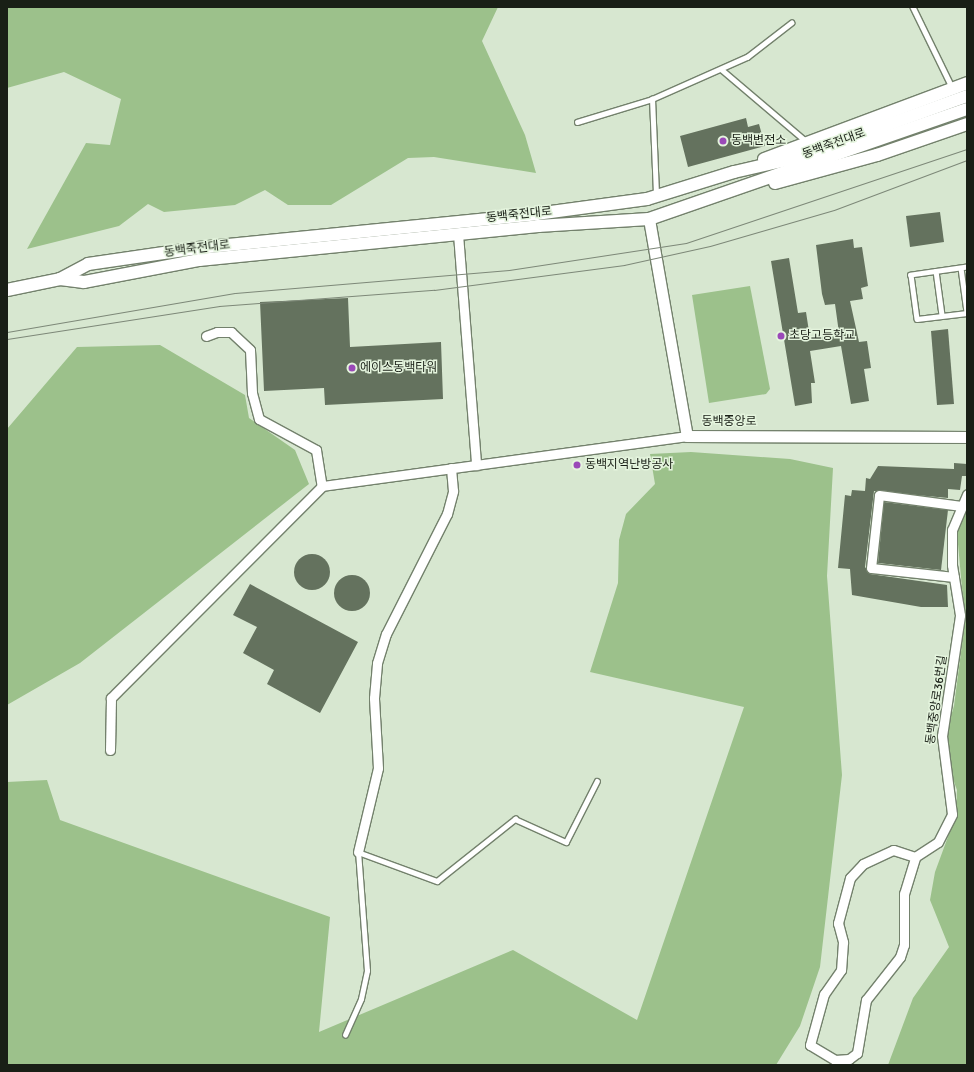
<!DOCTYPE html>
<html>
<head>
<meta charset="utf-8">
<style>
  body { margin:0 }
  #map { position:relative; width:974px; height:1072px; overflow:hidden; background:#d7e7d0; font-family:Signika,"Noto Sans KR",sans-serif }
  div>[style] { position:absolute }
  .green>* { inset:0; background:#9cc18b }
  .building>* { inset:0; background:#64725e }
  .round { border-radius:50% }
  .roads { filter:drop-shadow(1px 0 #73816c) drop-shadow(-1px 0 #73816c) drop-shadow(0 1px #73816c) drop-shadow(0 -1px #73816c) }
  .service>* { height:4.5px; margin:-2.25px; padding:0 2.25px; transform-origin:2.25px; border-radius:2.25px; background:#fff }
  .minor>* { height:9px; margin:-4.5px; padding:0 4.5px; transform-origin:4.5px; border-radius:4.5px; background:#fff }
  .tertiary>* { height:11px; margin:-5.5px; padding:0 5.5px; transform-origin:5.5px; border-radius:5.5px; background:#fff }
  .secondary>* { height:12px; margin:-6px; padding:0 6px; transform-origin:6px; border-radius:6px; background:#fff }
  .tram>* { height:1px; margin:-0.5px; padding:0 0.5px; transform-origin:0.5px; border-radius:0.5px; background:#7d8878 }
  .dots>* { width:11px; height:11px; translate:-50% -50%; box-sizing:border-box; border:2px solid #e4f4dd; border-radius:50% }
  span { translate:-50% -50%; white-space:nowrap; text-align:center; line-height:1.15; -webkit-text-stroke:3px #e4f4dd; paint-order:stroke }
  .poi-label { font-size:12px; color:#191f16 }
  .left { translate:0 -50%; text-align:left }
  .street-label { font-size:12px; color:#191f16 }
  .frame { position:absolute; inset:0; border:8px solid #191f16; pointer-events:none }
</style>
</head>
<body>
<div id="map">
  <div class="green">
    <i style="clip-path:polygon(7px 7px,498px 7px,482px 41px,525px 135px,536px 173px,434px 157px,408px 158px,331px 205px,288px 205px,265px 190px,235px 205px,164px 212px,148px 204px,119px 226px,27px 249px,86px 143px,110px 145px,121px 99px,64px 72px,7px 88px)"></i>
    <i style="clip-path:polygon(750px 286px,770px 389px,766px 394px,709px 403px,692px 295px)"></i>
    <i style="clip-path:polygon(160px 345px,245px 395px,249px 418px,295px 450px,309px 484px,80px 663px,7px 705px,7px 429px,77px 347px)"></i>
    <i style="clip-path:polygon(691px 452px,790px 459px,833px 468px,827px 576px,842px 775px,820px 967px,800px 1026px,776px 1065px,7px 1065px,7px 782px,47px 780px,60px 820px,330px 917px,319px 1032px,513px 950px,637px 1020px,744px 707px,590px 672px,618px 583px,619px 540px,626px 514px,655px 484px,650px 454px)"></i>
    <i style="clip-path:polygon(967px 504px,967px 1065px,888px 1065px,913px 998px,949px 947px,930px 900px,935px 872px,956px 815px,957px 790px,951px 774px,946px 732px,954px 706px,965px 621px,957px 533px,959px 519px)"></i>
  </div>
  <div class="building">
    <i style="clip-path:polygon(746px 118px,748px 127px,759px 124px,765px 146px,688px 167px,680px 136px)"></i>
    <i style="clip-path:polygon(940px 212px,944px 242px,910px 247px,906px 216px)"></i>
    <i style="clip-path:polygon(853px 239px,854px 248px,862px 247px,868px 286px,861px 288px,863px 299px,850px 301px,859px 342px,867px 341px,871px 368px,864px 369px,869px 401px,851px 404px,841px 346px,810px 351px,815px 383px,811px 383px,812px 403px,795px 406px,771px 261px,789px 258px,798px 313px,806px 312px,810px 338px,839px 333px,835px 304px,825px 305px,822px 294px,816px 245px)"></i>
    <i style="clip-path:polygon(348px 298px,350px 347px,441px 342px,443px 399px,325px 405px,324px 388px,264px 391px,260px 302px)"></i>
    <i style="clip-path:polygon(948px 329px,954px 404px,937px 405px,931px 331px)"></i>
    <i style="clip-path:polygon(954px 463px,967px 464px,967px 476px,962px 476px,960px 490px,948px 489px,948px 498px,874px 491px,865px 567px,870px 574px,947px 585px,948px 607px,921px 607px,852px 595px,850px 569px,838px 568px,845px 495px,851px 496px,852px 490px,865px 491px,866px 478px,870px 479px,878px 466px,954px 469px)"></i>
    <i style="clip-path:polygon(884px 502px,948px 510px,941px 570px,878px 563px)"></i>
    <i class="round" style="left:294px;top:554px;width:36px;height:36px"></i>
    <i class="round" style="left:334px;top:575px;width:36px;height:36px"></i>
    <i style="clip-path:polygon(250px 584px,358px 642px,320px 713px,267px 684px,274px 670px,243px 653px,257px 627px,233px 615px)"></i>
  </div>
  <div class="roads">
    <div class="service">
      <i style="left:913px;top:7px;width:89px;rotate:64deg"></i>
      <i style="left:721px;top:69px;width:113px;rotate:40.3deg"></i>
      <i style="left:577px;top:122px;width:78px;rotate:-17deg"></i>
      <i style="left:656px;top:194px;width:95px;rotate:-92.4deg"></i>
      <i style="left:652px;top:99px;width:104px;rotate:-23.9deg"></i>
      <i style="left:747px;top:57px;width:56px;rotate:-37.7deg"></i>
      <i style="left:967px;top:267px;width:57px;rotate:171.9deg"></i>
      <i style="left:911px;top:275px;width:44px;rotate:82.2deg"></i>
      <i style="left:917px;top:319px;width:50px;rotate:-6.8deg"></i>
      <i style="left:961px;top:268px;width:44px;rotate:82.2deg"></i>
      <i style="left:936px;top:271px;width:44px;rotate:82.2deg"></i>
      <i style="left:345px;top:1035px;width:39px;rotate:-66deg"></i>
      <i style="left:361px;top:999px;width:29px;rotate:-78deg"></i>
      <i style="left:367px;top:971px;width:119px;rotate:-94.3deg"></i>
      <i style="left:358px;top:852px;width:84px;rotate:20.2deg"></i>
      <i style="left:437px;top:881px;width:100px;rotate:-38.5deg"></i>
      <i style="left:515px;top:819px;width:56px;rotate:24.3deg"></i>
      <i style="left:566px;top:842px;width:68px;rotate:-63.1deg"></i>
    </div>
    <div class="minor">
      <i style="left:458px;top:234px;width:232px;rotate:85.5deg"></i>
      <i style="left:206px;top:336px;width:12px;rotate:-20deg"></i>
      <i style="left:217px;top:332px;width:14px"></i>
      <i style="left:231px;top:332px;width:26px;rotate:43deg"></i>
      <i style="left:250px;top:350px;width:43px;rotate:87.3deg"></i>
      <i style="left:252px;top:393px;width:27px;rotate:75deg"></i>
      <i style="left:259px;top:419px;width:65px;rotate:28.5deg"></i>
      <i style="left:316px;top:450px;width:36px;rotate:81deg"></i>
      <i style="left:954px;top:577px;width:83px;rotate:-173.8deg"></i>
      <i style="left:871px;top:568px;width:73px;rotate:-83.7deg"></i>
      <i style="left:879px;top:495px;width:83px;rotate:7.6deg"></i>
      <i style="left:110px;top:750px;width:52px;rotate:-88.9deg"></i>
      <i style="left:111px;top:698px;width:299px;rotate:-45.1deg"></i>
      <i style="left:322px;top:486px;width:368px;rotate:-7.8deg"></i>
      <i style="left:358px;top:852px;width:86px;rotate:-76.6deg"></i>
      <i style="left:378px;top:768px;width:70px;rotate:-93.3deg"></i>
      <i style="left:374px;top:698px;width:35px;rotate:-85deg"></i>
      <i style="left:377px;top:663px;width:30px;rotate:-73deg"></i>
      <i style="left:386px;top:634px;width:135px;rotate:-63.1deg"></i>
      <i style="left:447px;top:514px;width:24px;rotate:-75deg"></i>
      <i style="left:453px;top:491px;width:23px;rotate:-95deg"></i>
      <i style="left:915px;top:857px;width:23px;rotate:-162deg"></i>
      <i style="left:893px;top:850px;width:33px;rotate:155deg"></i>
      <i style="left:863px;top:864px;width:19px;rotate:133deg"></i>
      <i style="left:850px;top:878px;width:47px;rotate:104.9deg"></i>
      <i style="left:838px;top:923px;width:20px;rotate:75deg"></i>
      <i style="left:843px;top:942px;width:28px;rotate:94deg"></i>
      <i style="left:841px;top:970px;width:29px;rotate:125deg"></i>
      <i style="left:824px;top:994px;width:53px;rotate:105.4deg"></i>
      <i style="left:810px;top:1045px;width:29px;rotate:31deg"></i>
      <i style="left:835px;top:1060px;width:14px;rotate:-4deg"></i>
      <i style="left:849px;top:1059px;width:10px;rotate:-37deg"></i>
      <i style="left:857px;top:1053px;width:54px;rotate:-80.4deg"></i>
      <i style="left:866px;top:1000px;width:55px;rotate:-51.7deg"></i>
      <i style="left:900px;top:957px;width:13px;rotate:-72deg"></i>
      <i style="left:904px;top:945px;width:51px;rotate:-90deg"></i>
      <i style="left:904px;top:894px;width:39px;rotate:-73deg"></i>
      <i style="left:915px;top:857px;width:27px;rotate:-33deg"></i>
      <i style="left:938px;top:842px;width:31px;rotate:-63deg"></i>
      <i style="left:952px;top:814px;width:79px;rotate:-97.3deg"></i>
      <i style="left:942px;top:736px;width:122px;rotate:-81.5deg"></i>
      <i style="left:960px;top:615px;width:51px;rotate:-99.1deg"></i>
      <i style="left:952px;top:565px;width:35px;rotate:-90deg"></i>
      <i style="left:952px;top:530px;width:39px;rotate:-67deg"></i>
    </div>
    <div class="tertiary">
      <i style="left:649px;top:219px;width:220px;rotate:80.1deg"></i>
      <i style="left:687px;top:436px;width:280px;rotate:0.2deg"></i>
    </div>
    <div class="secondary">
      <i style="left:764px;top:159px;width:217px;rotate:-20.5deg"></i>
      <i style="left:775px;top:183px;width:106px;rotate:-15.4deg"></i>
      <i style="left:877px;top:155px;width:95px;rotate:-19deg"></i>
      <i style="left:60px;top:279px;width:32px;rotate:-28deg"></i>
      <i style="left:88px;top:264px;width:111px;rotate:-8.3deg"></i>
      <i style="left:198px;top:248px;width:340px;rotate:-5.7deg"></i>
      <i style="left:536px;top:214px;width:112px;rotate:-7.7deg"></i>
      <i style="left:647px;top:199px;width:91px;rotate:-17.2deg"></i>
      <i style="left:734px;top:172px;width:63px;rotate:-12.9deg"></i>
      <i style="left:795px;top:158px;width:183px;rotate:-19.8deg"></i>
      <i style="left:7px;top:290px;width:54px;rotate:-11.7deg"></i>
      <i style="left:60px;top:279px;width:24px;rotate:7deg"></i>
      <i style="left:84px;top:282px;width:117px;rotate:-10.8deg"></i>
      <i style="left:199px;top:260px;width:341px;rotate:-5.7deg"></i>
      <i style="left:538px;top:226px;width:111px;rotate:-3.6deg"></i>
      <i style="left:649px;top:219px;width:336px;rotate:-19.1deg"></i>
    </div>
  </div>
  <div class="tram">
    <i style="left:7px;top:332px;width:231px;rotate:-9.7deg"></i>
    <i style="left:235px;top:293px;width:275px;rotate:-4.8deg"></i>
    <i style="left:509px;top:270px;width:179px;rotate:-8.7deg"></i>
    <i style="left:686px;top:243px;width:296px;rotate:-18.5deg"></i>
    <i style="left:7px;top:339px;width:215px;rotate:-8.8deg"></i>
    <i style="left:219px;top:306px;width:216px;rotate:-4.3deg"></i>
    <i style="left:434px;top:290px;width:192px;rotate:-7.5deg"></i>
    <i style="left:624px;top:265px;width:88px;rotate:-12.5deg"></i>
    <i style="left:710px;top:246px;width:129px;rotate:-16.2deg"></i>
    <i style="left:834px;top:210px;width:142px;rotate:-20.6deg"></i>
  </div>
  <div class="dots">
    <i style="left:723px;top:141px;background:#9a49b8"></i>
    <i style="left:781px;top:336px;background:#9a49b8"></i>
    <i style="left:352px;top:368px;background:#9a49b8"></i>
    <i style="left:577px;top:465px;background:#9a49b8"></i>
  </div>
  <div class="poi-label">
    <span class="left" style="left:731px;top:141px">동백변전소</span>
    <span class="left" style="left:789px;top:336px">초당고등학교</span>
    <span class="left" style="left:360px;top:368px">에이스동백타워</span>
    <span class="left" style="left:585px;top:465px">동백지역난방공사</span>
  </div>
  <div class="street-label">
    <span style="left:834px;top:144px;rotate:-20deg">동백죽전대로</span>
    <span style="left:519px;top:215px;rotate:-6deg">동백죽전대로</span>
    <span style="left:197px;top:249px;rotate:-7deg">동백죽전대로</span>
    <span style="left:729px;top:422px">동백중앙로</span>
    <span style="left:937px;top:700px;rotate:-82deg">동백중앙로36번길</span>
  </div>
  <div class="frame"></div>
</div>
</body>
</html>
